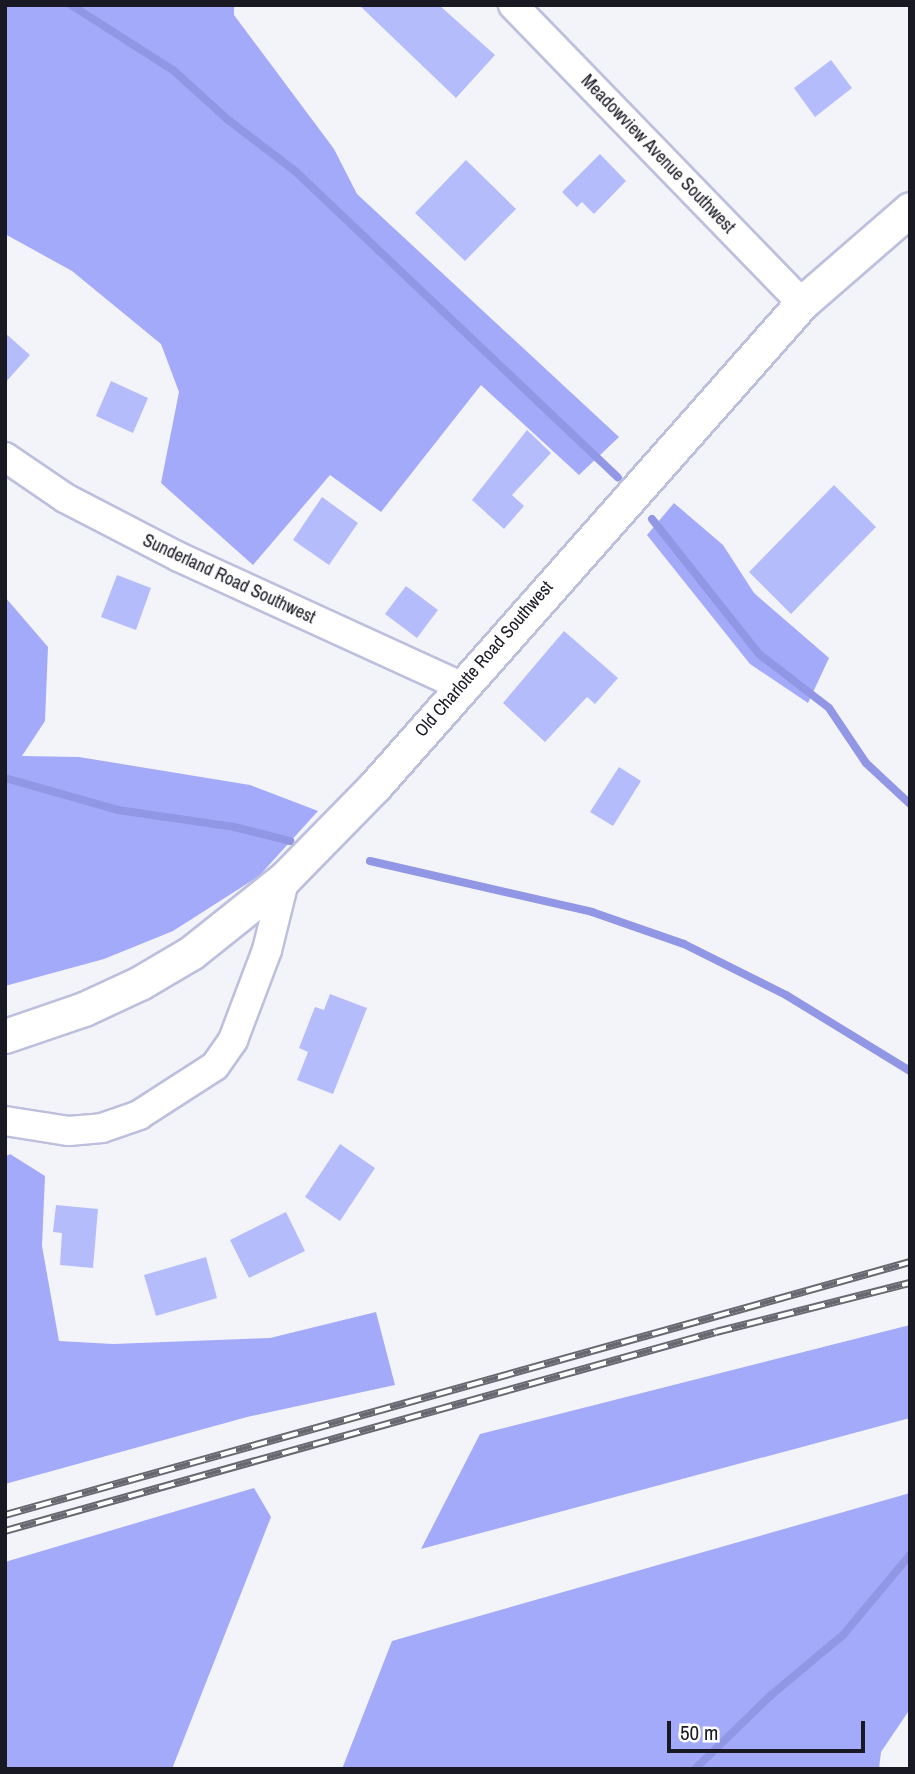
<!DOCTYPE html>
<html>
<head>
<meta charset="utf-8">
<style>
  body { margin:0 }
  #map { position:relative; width:915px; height:1774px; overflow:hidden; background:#f3f4fa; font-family:"Archivo Narrow",sans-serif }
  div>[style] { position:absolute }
  .forest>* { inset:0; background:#a4aafa }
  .stream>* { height:8px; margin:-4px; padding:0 4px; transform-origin:4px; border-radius:4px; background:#9196e5 }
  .building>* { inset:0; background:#b5bcfc }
  .roads { filter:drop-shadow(2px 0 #bdc0dd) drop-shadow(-2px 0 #bdc0dd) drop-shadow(0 2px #bdc0dd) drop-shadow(0 -2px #bdc0dd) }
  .minor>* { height:28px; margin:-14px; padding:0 14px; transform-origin:14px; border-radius:14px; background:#fff }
  .tertiary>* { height:33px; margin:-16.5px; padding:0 16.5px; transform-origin:16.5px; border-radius:16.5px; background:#fff }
  .rail>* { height:8px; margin-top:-4px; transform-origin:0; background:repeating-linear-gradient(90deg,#fff 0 16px,#676870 0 32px); box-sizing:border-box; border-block:2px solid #676870 }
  span { translate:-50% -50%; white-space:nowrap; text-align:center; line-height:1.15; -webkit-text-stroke:6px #fff; paint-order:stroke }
  .street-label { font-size:18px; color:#181923 }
  .frame { position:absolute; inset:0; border:7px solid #181923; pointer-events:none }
  .scale { position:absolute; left:667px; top:1721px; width:198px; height:32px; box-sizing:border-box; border:4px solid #181923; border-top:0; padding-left:9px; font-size:21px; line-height:24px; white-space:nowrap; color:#181923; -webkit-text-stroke:5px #fff; paint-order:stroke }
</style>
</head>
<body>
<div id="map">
  <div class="forest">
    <i style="clip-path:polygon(5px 5px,234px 5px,234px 15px,334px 149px,357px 194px,619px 437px,579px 475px,481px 385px,381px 512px,330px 475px,253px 565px,161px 483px,179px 392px,161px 344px,72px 271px,5px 234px)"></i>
    <i style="clip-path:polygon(674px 503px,723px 545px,754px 593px,829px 658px,808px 703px,750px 664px,647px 535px)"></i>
    <i style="clip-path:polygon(5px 597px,48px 647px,45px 721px,22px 756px,79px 757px,250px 785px,318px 811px,259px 876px,173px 931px,104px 959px,5px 986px)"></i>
    <i style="clip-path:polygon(10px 1154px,45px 1176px,42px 1246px,59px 1341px,113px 1344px,270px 1338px,376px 1312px,395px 1385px,247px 1417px,5px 1484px,5px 1157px)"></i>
    <i style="clip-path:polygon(910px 1325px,910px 1418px,421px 1549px,480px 1434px)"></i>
    <i style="clip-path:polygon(254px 1488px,271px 1517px,172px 1769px,5px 1769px,5px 1562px)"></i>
    <i style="clip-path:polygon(910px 1493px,910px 1709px,881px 1752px,879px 1769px,342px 1769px,392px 1641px)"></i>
  </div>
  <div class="stream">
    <i style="left:71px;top:5px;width:121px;rotate:32.5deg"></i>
    <i style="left:173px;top:70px;width:73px;rotate:42.2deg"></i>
    <i style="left:227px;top:119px;width:86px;rotate:37.4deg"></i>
    <i style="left:295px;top:171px;width:445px;rotate:43.5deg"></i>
    <i style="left:652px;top:519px;width:172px;rotate:51.6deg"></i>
    <i style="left:759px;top:654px;width:88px;rotate:37.6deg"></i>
    <i style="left:829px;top:708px;width:66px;rotate:56.1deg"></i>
    <i style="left:866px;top:763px;width:60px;rotate:43deg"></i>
    <i style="left:5px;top:778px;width:117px;rotate:15.8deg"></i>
    <i style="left:118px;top:810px;width:117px;rotate:8.3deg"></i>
    <i style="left:234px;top:827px;width:58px;rotate:14deg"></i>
    <i style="left:370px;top:861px;width:228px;rotate:12.9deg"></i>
    <i style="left:592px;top:912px;width:97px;rotate:19.2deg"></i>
    <i style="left:684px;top:944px;width:114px;rotate:26.6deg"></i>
    <i style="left:786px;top:995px;width:145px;rotate:31.5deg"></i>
    <i style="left:695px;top:1769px;width:105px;rotate:-44.2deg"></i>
    <i style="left:770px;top:1696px;width:95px;rotate:-39.9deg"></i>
    <i style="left:843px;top:1635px;width:104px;rotate:-50.1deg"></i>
  </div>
  <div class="building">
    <i style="clip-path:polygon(359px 5px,439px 5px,495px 55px,456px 98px)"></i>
    <i style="clip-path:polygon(831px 60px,852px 88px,815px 117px,794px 88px)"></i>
    <i style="clip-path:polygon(600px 154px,626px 181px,594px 214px,582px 202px,577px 207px,562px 192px)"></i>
    <i style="clip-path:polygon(466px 160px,516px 209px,465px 261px,415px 213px)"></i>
    <i style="clip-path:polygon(5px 333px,30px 355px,5px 383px)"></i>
    <i style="clip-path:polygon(111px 381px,148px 398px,133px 433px,96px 416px)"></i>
    <i style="clip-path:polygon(527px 430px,551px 453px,512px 495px,524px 506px,504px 529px,472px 500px)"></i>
    <i style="clip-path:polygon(834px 485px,876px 527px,791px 614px,749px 572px)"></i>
    <i style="clip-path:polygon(322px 497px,358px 523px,329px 565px,293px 540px)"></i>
    <i style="clip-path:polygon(117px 575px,151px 588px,136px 630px,101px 617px)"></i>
    <i style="clip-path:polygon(406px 586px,438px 610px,417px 638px,385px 614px)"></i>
    <i style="clip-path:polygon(564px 631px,618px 678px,595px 704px,587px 697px,545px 742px,503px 703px)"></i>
    <i style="clip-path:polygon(619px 767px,641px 781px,613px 826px,590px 812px)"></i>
    <i style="clip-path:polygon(330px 994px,367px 1008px,333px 1094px,297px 1080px,308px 1052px,299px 1048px,315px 1007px,324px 1010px)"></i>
    <i style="clip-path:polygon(340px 1144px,375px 1168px,340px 1221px,305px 1197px)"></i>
    <i style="clip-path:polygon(56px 1205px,98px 1209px,93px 1268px,60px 1265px,62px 1233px,53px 1232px)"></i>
    <i style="clip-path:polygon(286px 1212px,305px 1251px,249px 1278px,230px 1240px)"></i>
    <i style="clip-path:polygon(206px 1257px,217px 1298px,156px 1316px,144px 1275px)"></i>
  </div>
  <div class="roads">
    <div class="minor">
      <i style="left:513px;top:5px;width:415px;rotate:45.9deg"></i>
      <i style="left:5px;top:457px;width:73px;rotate:34.3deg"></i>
      <i style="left:65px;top:498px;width:128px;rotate:27.4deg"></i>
      <i style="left:179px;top:557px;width:310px;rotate:24.6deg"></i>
      <i style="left:5px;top:1121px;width:65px;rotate:8.9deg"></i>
      <i style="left:69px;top:1131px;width:33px;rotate:-5deg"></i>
      <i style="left:102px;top:1128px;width:39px;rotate:-19deg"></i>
      <i style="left:139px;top:1115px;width:90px;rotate:-32.8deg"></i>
      <i style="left:215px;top:1066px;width:32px;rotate:-55deg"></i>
      <i style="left:233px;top:1040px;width:96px;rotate:-69.3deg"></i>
      <i style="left:267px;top:950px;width:74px;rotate:-76deg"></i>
    </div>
    <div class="tertiary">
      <i style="left:5px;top:1036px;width:83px;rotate:-18.9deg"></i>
      <i style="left:84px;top:1009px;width:62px;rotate:-24.9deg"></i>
      <i style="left:140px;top:983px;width:59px;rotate:-30.5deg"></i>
      <i style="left:191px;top:953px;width:120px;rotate:-38.6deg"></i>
      <i style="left:285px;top:878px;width:129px;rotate:-45.6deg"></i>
      <i style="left:375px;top:786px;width:645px;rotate:-48.52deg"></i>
      <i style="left:802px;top:303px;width:143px;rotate:-41deg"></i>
    </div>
  </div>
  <div class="rail">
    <i style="left:5px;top:1515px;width:940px;rotate:-15.62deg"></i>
    <i style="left:5px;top:1531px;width:738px;rotate:-15.64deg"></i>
    <i style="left:716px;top:1332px;width:200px;rotate:-14.2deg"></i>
  </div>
  <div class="street-label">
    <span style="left:658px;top:154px;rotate:46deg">Meadowview Avenue Southwest</span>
    <span style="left:229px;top:579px;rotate:25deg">Sunderland Road Southwest</span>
    <span style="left:484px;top:659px;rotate:-49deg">Old Charlotte Road Southwest</span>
  </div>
  <div class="frame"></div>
  <div class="scale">50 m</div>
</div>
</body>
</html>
